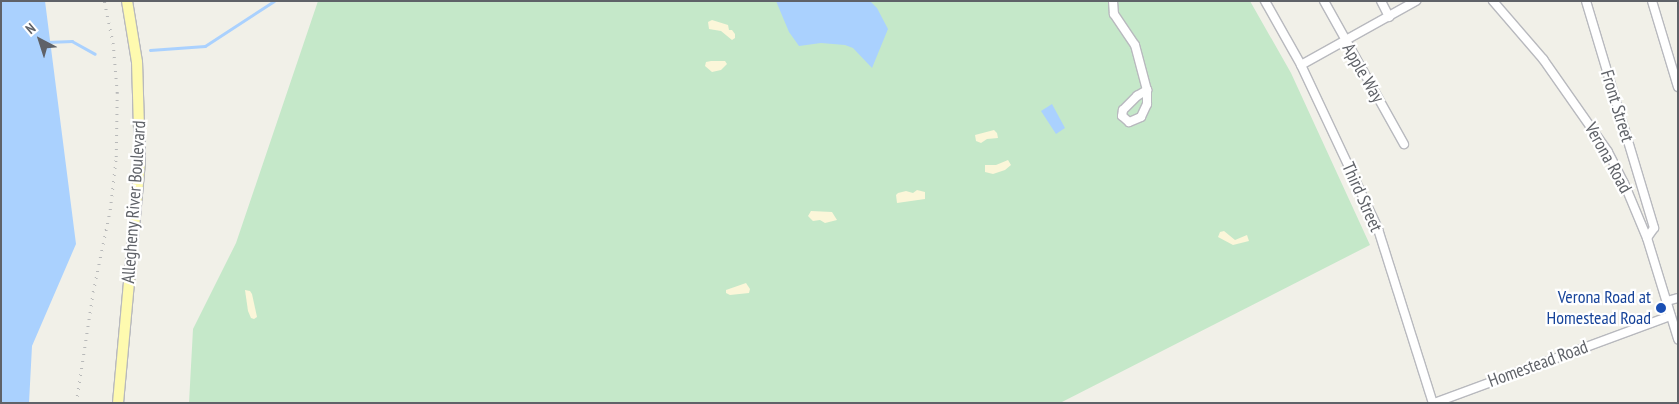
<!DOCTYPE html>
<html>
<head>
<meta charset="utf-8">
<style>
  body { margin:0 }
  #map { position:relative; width:1679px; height:404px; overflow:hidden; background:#f1f0e8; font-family:"PT Sans Narrow",sans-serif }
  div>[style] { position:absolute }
  .green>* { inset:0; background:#c5e8c9 }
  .sand>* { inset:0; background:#fbf6d9 }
  .water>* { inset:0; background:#aad1fe }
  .stream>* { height:2.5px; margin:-1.25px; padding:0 1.25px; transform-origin:1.25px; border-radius:1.25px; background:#aad1fe }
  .roads { filter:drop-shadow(1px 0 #b8b9be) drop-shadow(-1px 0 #b8b9be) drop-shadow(0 1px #b8b9be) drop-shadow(0 -1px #b8b9be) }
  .minor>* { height:8px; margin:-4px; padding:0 4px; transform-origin:4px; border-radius:4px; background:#fff }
  .major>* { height:10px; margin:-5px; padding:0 5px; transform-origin:5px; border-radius:5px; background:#fefaaf }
  .rail>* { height:2.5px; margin-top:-1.25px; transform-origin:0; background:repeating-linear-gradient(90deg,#b8b9b9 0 1px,transparent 0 7px) }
  .dots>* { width:14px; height:14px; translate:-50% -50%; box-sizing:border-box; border:2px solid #fff; border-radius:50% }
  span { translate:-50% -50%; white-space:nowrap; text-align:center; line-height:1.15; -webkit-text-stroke:4.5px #fff; paint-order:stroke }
  .street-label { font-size:18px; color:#5f6268 }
  .transit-label { font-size:18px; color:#164399 }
  .right { translate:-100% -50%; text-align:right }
  .frame { position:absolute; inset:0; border:2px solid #5f6268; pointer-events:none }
  .north { position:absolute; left:15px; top:15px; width:50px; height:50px; -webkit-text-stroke:4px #fff; paint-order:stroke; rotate:320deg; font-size:14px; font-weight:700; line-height:20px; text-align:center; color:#5f6268 }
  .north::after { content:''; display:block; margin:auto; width:18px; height:22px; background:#5f6268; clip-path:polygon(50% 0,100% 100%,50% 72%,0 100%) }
</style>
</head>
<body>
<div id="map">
  <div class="green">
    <i style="clip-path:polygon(318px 1px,1250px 1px,1291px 73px,1370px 245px,1060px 403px,189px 403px,193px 329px,236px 243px)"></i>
  </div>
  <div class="sand">
    <i style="clip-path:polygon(712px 20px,728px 25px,729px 30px,732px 30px,735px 34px,735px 38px,732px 40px,721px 31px,709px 29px,708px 22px)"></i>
    <i style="clip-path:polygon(711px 61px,725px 61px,727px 64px,721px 70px,712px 72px,705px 66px,706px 62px)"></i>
    <i style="clip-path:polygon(994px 130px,997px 133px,998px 138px,987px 139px,981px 143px,976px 141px,975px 135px)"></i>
    <i style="clip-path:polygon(1008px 160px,1011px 165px,1005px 170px,993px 174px,985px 172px,985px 165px,996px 165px)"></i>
    <i style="clip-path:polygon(917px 190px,925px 192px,925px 199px,897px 203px,896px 195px,898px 193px,906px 191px,913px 193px)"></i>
    <i style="clip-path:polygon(811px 211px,832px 212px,837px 220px,825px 223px,820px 220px,813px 221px,808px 216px)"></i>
    <i style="clip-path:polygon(1224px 231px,1235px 240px,1247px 235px,1249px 241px,1233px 245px,1218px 237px,1220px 232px)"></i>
    <i style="clip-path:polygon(746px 283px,750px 289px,749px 293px,730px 295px,726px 293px,726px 290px)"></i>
    <i style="clip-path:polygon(245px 290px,250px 291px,252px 294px,257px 317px,254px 319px,251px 318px,248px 311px)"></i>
  </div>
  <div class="water">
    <i style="clip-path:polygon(1px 1px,45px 1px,76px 244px,32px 346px,29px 403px,1px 403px)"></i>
    <i style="clip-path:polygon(776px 1px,870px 1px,877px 8px,888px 29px,872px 68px,853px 48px,845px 45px,821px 43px,799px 46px,789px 32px)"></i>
    <i style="clip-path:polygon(1052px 104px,1065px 128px,1056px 134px,1041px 111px)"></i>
  </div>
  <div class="stream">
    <i style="left:47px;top:42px;width:25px;rotate:-2deg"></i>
    <i style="left:72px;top:41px;width:26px;rotate:29deg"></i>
    <i style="left:150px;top:50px;width:55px;rotate:-4.2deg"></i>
    <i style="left:205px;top:46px;width:82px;rotate:-33.1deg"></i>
  </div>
  <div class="roads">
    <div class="minor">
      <i style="left:1113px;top:1px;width:13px;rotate:86deg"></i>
      <i style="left:1114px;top:14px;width:37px;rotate:56deg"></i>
      <i style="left:1135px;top:45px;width:47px;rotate:75.1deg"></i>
      <i style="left:1147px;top:90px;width:14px;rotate:90deg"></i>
      <i style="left:1147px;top:104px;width:14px;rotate:115deg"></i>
      <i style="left:1141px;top:117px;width:13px;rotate:157deg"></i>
      <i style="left:1129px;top:122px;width:9px;rotate:-139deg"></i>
      <i style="left:1122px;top:116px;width:6px;rotate:-81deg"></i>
      <i style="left:1123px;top:110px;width:20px;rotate:-45deg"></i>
      <i style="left:1137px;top:96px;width:12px;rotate:-31deg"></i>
      <i style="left:1265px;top:1px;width:73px;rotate:60.6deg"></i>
      <i style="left:1301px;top:65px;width:181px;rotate:64.8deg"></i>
      <i style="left:1378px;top:229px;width:182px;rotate:72.5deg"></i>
      <i style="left:1324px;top:1px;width:164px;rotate:60.8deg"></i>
      <i style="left:1381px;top:1px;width:18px;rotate:63deg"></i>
      <i style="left:1493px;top:1px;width:77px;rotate:49.2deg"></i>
      <i style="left:1543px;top:59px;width:113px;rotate:55deg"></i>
      <i style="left:1608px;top:152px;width:35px;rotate:63deg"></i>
      <i style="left:1624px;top:183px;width:60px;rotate:67.3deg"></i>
      <i style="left:1647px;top:238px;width:106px;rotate:72.9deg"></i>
      <i style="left:1586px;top:1px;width:237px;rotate:73.3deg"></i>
      <i style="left:1654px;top:228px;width:12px;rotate:125deg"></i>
      <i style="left:1652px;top:1px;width:90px;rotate:73.2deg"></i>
      <i style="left:1301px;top:65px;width:132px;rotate:-29.1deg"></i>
      <i style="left:1667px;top:301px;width:11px;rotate:-15deg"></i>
      <i style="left:1434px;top:403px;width:252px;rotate:-20.2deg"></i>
    </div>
    <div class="major">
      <i style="left:118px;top:403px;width:242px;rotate:-84.8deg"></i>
      <i style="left:140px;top:162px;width:100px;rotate:-91.7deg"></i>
      <i style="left:137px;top:62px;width:62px;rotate:-99.3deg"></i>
    </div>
  </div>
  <div class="rail">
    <i style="left:76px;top:403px;width:112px;rotate:-81.3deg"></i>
    <i style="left:93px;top:292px;width:84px;rotate:-78.3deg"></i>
    <i style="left:110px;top:210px;width:53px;rotate:-83.5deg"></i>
    <i style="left:116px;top:157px;width:64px;rotate:-89.1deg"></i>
    <i style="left:117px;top:93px;width:49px;rotate:-94.7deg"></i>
    <i style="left:113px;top:44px;width:44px;rotate:-101.8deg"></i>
  </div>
  <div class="dots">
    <i style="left:1661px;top:308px;background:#1a4fb4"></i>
  </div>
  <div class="street-label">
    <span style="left:1363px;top:73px;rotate:60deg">Apple Way</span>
    <span style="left:1617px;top:106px;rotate:73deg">Front Street</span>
    <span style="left:1608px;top:158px;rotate:61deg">Verona Road</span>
    <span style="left:1362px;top:197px;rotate:66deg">Third Street</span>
    <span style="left:134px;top:202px;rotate:-86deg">Allegheny River Boulevard</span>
    <span style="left:1538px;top:364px;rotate:-20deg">Homestead Road</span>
  </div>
  <div class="transit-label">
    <span class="right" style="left:1651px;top:308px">Verona Road at<br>Homestead Road</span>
  </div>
  <div class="frame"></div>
  <div class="north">N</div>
</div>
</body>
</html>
